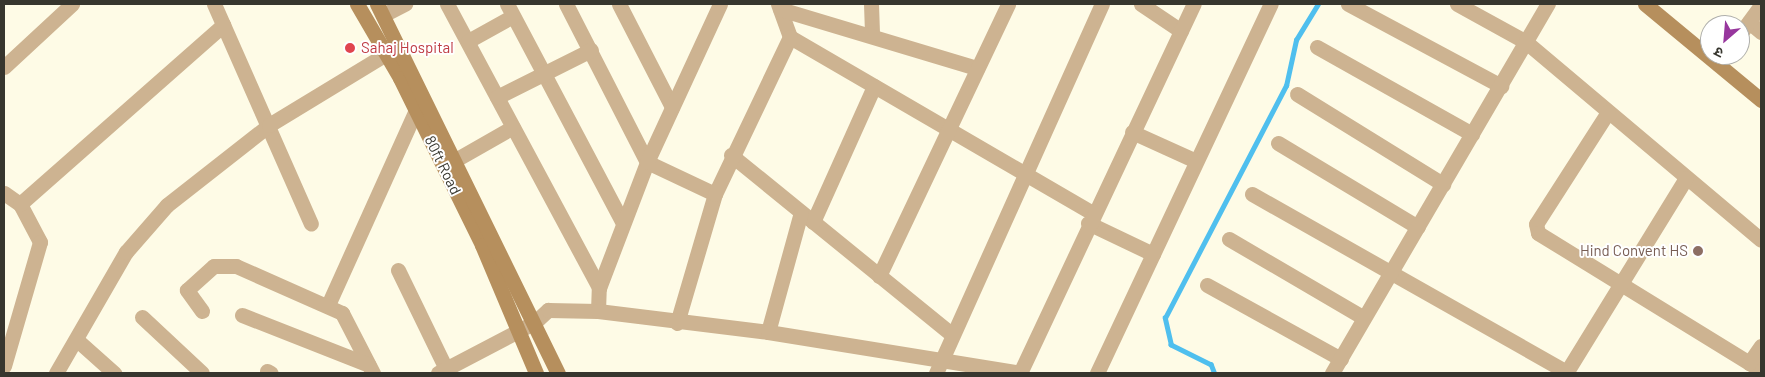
<!DOCTYPE html>
<html>
<head>
<meta charset="utf-8">
<style>
  body { margin:0 }
  #map { position:relative; width:1765px; height:377px; overflow:hidden; background:#fefbe6; font-family:Barlow,"Noto Sans Devanagari",sans-serif }
  div>[style] { position:absolute }
  .stream>* { height:4.5px; margin:-2.25px; padding:0 2.25px; transform-origin:2.25px; border-radius:2.25px; background:#4fbfee }
  .street>* { height:15px; margin:-7.5px; padding:0 7.5px; transform-origin:7.5px; border-radius:7.5px; background:#cdb391 }
  .secondary>* { height:15px; margin:-7.5px; padding:0 7.5px; transform-origin:7.5px; border-radius:7.5px; background:#b68f5d }
  .dots>* { width:14px; height:14px; translate:-50% -50%; box-sizing:border-box; border:2px solid #fff; border-radius:50% }
  span { translate:-50% -50%; white-space:nowrap; text-align:center; line-height:1.15; -webkit-text-stroke:4px #fff; paint-order:stroke }
  .health-label { font-size:15px; color:#be3a42 }
  .left { translate:0 -50%; text-align:left }
  .street-label { font-size:15px; color:#37362e }
  .education-label { font-size:15px; color:#785e54 }
  .right { translate:-100% -50%; text-align:right }
  .frame { position:absolute; inset:0; border:5px solid #37362e; pointer-events:none }
  .north { position:absolute; left:1700px; top:15px; width:50px; height:50px; box-sizing:border-box; background:#fff; border:1px solid #afafab; border-radius:50%; rotate:207deg; font-size:14px; font-weight:700; line-height:20px; text-align:center; color:#37362e }
  .north::after { content:''; display:block; margin:auto; width:18px; height:22px; background:#97369d; clip-path:polygon(50% 0,100% 100%,50% 72%,0 100%) }
</style>
</head>
<body>
<div id="map">
  <div class="stream">
    <i style="left:1214px;top:373px;width:9px;rotate:-111deg"></i>
    <i style="left:1211px;top:365px;width:45px;rotate:-153.4deg"></i>
    <i style="left:1171px;top:345px;width:28px;rotate:-103deg"></i>
    <i style="left:1165px;top:318px;width:262px;rotate:-62.5deg"></i>
    <i style="left:1286px;top:86px;width:47px;rotate:-77.7deg"></i>
    <i style="left:1296px;top:40px;width:42px;rotate:-58.6deg"></i>
  </div>
  <div class="street">
    <i style="left:214px;top:4px;width:240px;rotate:66.2deg"></i>
    <i style="left:447px;top:4px;width:322px;rotate:61.8deg"></i>
    <i style="left:507px;top:4px;width:248px;rotate:62.1deg"></i>
    <i style="left:566px;top:4px;width:178px;rotate:62.9deg"></i>
    <i style="left:647px;top:162px;width:75px;rotate:25.2deg"></i>
    <i style="left:619px;top:4px;width:116px;rotate:62.8deg"></i>
    <i style="left:778px;top:4px;width:35px;rotate:70deg"></i>
    <i style="left:790px;top:37px;width:350px;rotate:30.2deg"></i>
    <i style="left:871px;top:4px;width:30px;rotate:88deg"></i>
    <i style="left:1141px;top:4px;width:48px;rotate:34deg"></i>
    <i style="left:1348px;top:4px;width:174px;rotate:28.2deg"></i>
    <i style="left:1457px;top:4px;width:79px;rotate:28.8deg"></i>
    <i style="left:1526px;top:42px;width:307px;rotate:40.1deg"></i>
    <i style="left:780px;top:9px;width:206px;rotate:16.7deg"></i>
    <i style="left:383px;top:15px;width:25px;rotate:-27deg"></i>
    <i style="left:1749px;top:22px;width:16px;rotate:40deg"></i>
    <i style="left:1740px;top:34px;width:36px;rotate:-54deg"></i>
    <i style="left:468px;top:41px;width:51px;rotate:-29.1deg"></i>
    <i style="left:1317px;top:47px;width:178px;rotate:29.3deg"></i>
    <i style="left:1718px;top:64px;width:11px;rotate:-52deg"></i>
    <i style="left:4px;top:67px;width:93px;rotate:-42.8deg"></i>
    <i style="left:1297px;top:94px;width:172px;rotate:31.7deg"></i>
    <i style="left:497px;top:97px;width:105px;rotate:-26.6deg"></i>
    <i style="left:1608px;top:112px;width:133px;rotate:122.7deg"></i>
    <i style="left:1536px;top:224px;width:9px;rotate:77deg"></i>
    <i style="left:1538px;top:233px;width:262px;rotate:31.6deg"></i>
    <i style="left:1132px;top:132px;width:70px;rotate:24.4deg"></i>
    <i style="left:1278px;top:143px;width:163px;rotate:31deg"></i>
    <i style="left:731px;top:155px;width:284px;rotate:39.1deg"></i>
    <i style="left:457px;top:159px;width:64px;rotate:-29.7deg"></i>
    <i style="left:4px;top:193px;width:19px;rotate:35deg"></i>
    <i style="left:20px;top:204px;width:43px;rotate:62.2deg"></i>
    <i style="left:40px;top:242px;width:129px;rotate:106.2deg"></i>
    <i style="left:1252px;top:194px;width:363px;rotate:29.5deg"></i>
    <i style="left:20px;top:204px;width:271px;rotate:-41.4deg"></i>
    <i style="left:813px;top:222px;width:149px;rotate:-65.8deg"></i>
    <i style="left:1088px;top:223px;width:72px;rotate:25.5deg"></i>
    <i style="left:1229px;top:239px;width:156px;rotate:30.3deg"></i>
    <i style="left:398px;top:270px;width:114px;rotate:64.1deg"></i>
    <i style="left:879px;top:276px;width:301px;rotate:-64.6deg"></i>
    <i style="left:1207px;top:285px;width:153px;rotate:28.9deg"></i>
    <i style="left:328px;top:305px;width:214px;rotate:-65.7deg"></i>
    <i style="left:202px;top:311px;width:26px;rotate:-126deg"></i>
    <i style="left:187px;top:290px;width:36px;rotate:-42deg"></i>
    <i style="left:214px;top:266px;width:22px"></i>
    <i style="left:236px;top:266px;width:116px;rotate:23.9deg"></i>
    <i style="left:342px;top:313px;width:68px;rotate:62.7deg"></i>
    <i style="left:598px;top:311px;width:23px;rotate:-88deg"></i>
    <i style="left:599px;top:288px;width:135px;rotate:-69.1deg"></i>
    <i style="left:647px;top:162px;width:174px;rotate:-65.2deg"></i>
    <i style="left:242px;top:315px;width:136px;rotate:21.5deg"></i>
    <i style="left:142px;top:317px;width:82px;rotate:43deg"></i>
    <i style="left:677px;top:323px;width:134px;rotate:-73.6deg"></i>
    <i style="left:715px;top:194px;width:174px;rotate:-64.5deg"></i>
    <i style="left:768px;top:332px;width:124px;rotate:-74.6deg"></i>
    <i style="left:77px;top:340px;width:50px;rotate:41.7deg"></i>
    <i style="left:1749px;top:363px;width:21px;rotate:-55deg"></i>
    <i style="left:267px;top:371px;width:4px;rotate:27deg"></i>
    <i style="left:56px;top:373px;width:140px;rotate:-60deg"></i>
    <i style="left:126px;top:252px;width:62px;rotate:-48.9deg"></i>
    <i style="left:167px;top:205px;width:130px;rotate:-38.1deg"></i>
    <i style="left:269px;top:125px;width:137px;rotate:-31.3deg"></i>
    <i style="left:438px;top:373px;width:110px;rotate:-27.7deg"></i>
    <i style="left:535px;top:322px;width:18px;rotate:-43deg"></i>
    <i style="left:548px;top:310px;width:50px;rotate:1.1deg"></i>
    <i style="left:598px;top:311px;width:171px;rotate:7deg"></i>
    <i style="left:768px;top:332px;width:256px;rotate:9.2deg"></i>
    <i style="left:936px;top:373px;width:405px;rotate:-65.8deg"></i>
    <i style="left:1020px;top:373px;width:408px;rotate:-64.8deg"></i>
    <i style="left:1097px;top:373px;width:408px;rotate:-64.8deg"></i>
    <i style="left:1332px;top:373px;width:428px;rotate:-59.7deg"></i>
    <i style="left:1566px;top:373px;width:229px;rotate:-58.4deg"></i>
  </div>
  <div class="secondary">
    <i style="left:357px;top:4px;width:86px;rotate:59.8deg"></i>
    <i style="left:400px;top:78px;width:186px;rotate:63.8deg"></i>
    <i style="left:482px;top:245px;width:139px;rotate:67.1deg"></i>
    <i style="left:377px;top:4px;width:411px;rotate:63.9deg"></i>
    <i style="left:1645px;top:4px;width:151px;rotate:39.6deg"></i>
  </div>
  <div class="dots">
    <i style="left:350px;top:48px;background:#e0444e"></i>
    <i style="left:1698px;top:251px;background:#8d6e63"></i>
  </div>
  <div class="health-label">
    <span class="left" style="left:361px;top:48px">Sahaj Hospital</span>
  </div>
  <div class="street-label">
    <span style="left:443px;top:165px;rotate:64deg">80ft Road</span>
  </div>
  <div class="education-label">
    <span class="right" style="left:1688px;top:251px">Hind Convent HS</span>
  </div>
  <div class="frame"></div>
  <div class="north">उ</div>
</div>
</body>
</html>
